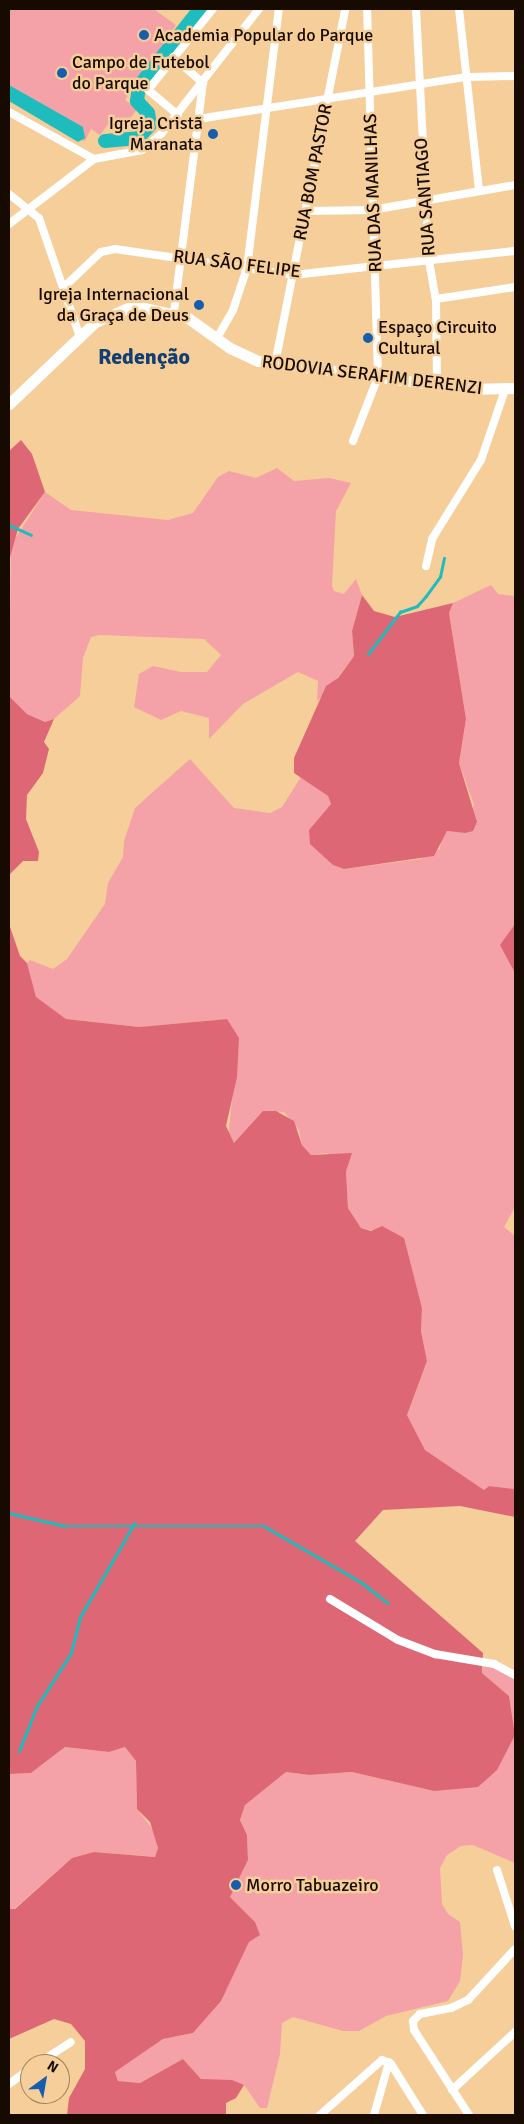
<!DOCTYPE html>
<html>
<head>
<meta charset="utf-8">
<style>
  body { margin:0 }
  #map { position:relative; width:524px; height:2124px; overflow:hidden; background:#f6ce99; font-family:Signika,sans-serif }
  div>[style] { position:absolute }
  .green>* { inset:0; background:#f4a2a7 }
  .forest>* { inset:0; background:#de6775 }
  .water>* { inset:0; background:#1fbcbd }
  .stream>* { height:2.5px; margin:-1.25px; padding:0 1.25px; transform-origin:1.25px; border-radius:1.25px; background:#1fbcbd }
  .river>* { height:14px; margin:-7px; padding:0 7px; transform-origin:7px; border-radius:7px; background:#1fbcbd }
  .minor>* { height:8px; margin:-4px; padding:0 4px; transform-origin:4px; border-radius:4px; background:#fff }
  .secondary>* { height:11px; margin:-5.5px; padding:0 5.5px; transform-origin:5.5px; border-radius:5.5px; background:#fff }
  .dots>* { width:14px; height:14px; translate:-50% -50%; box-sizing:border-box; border:2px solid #f6ce99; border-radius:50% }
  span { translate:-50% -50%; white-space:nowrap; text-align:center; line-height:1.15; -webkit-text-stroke:5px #f6ce99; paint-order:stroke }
  .poi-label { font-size:18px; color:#170a00 }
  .left { translate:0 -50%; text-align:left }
  .right { translate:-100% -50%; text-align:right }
  .street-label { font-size:18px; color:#170a00 }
  .district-label { font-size:22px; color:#133e71; font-weight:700 }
  .frame { position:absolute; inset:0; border:10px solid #170a00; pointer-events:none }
  .north { position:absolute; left:20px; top:2054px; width:50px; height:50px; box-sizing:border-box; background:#f6ce99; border:1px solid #9d805c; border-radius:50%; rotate:32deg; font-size:14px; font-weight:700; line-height:20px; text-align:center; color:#170a00 }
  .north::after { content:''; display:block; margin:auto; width:18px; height:22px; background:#165dad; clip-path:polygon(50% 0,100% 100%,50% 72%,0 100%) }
</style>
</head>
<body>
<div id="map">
  <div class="green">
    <i style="clip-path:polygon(9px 9px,167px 9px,155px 10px,176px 25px,125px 100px,137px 109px,123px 128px,111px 120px,100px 135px,91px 129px,85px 141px,81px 140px,84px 130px,80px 126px,9px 85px)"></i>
    <i style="clip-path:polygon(277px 468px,294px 481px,329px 478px,351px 483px,336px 511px,332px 586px,334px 591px,344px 594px,356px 579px,362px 595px,352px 631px,354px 656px,324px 695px,317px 701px,318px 681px,298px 672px,243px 704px,209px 739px,209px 718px,181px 711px,161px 720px,134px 707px,139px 674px,153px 666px,181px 672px,207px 672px,221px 655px,204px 639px,99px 635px,91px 637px,83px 658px,80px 696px,54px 719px,45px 722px,27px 714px,9px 696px,11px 545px,45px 492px,71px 510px,168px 520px,193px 513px,218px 477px,229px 471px,256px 478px)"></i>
    <i style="clip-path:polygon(491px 585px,498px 594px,515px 596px,515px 924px,501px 945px,515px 973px,515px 1207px,504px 1227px,515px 1236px,515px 1489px,489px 1486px,484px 1490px,425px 1450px,407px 1415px,427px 1361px,421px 1331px,422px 1308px,403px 1238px,361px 1228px,348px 1208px,346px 1171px,327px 1153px,311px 1155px,302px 1145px,299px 1130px,284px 1112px,263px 1111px,238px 1142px,234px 1143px,228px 1137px,237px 1054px,227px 1019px,139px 1027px,66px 1019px,36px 998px,27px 963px,30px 960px,53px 969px,67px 959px,105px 904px,108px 883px,123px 857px,124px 841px,135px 808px,190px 759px,234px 808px,270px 813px,282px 807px,301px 777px,328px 796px,331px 804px,309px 830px,344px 869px,420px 859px,440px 849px,441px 838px,447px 831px,465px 833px,474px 805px,459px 763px,466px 719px,449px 613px,453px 603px)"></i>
    <i style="clip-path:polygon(485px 1658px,515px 1673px,515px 1863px,473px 1845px,461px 1846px,447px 1855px,440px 1868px,442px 1904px,448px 1914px,460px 1922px,463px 1955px,460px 1981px,448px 2001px,386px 2016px,359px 2031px,343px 2031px,293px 2017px,282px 2023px,280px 2054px,267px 2108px,260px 2108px,244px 2085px,201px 2079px,183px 2059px,140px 2083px,118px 2081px,115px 2072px,163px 2039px,193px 2033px,221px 2000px,249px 1942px,255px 1922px,230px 1897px,248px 1860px,247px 1835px,240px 1820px,245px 1805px,286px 1772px,309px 1775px,352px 1772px,434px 1791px,515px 1735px,509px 1696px,482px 1673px)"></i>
    <i style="clip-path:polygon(65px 1747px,109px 1752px,125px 1747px,136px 1761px,137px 1809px,154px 1831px,158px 1848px,156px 1857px,95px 1852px,72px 1858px,14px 1909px,9px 1909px,9px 1774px,31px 1773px)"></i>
  </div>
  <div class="forest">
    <i style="clip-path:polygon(21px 440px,32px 454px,45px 492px,18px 529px,9px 561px,9px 451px)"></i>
    <i style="clip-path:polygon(362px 595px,374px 611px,395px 617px,453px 603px,449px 613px,466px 719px,459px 763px,477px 822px,473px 831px,465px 833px,447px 831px,434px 856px,344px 869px,333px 865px,310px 844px,309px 830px,331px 804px,328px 796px,294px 773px,294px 758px,326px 686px,338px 678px,354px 656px,352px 631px)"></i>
    <i style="clip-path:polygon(9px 696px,27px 714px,45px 722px,54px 719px,44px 742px,49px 749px,43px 773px,27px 795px,26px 819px,39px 852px,38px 861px,23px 861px,9px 875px)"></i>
    <i style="clip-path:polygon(9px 924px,20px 956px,27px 963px,36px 997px,66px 1019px,139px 1027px,227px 1019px,239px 1038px,237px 1077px,226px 1126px,234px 1143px,263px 1111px,276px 1111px,294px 1121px,302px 1145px,311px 1155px,352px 1153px,346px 1171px,348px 1208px,361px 1228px,371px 1231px,382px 1226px,404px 1238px,422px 1308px,421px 1331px,427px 1361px,407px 1415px,425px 1450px,484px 1490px,489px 1486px,515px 1489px,515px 1517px,460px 1506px,383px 1510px,355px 1541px,483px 1653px,482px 1673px,509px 1696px,515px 1735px,497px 1770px,478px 1787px,434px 1791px,352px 1772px,309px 1775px,286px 1772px,245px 1805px,240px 1820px,247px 1835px,248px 1860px,230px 1897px,255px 1922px,260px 1935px,249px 1942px,221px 2001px,193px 2033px,163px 2039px,115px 2072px,118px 2081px,140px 2083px,183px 2059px,201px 2079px,232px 2080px,244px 2085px,236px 2098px,226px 2103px,226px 2115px,67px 2115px,69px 2098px,85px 2069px,85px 2041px,71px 2024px,54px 2019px,9px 2039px,9px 1909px,15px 1909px,72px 1858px,94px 1852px,155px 1857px,158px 1848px,150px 1822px,137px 1809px,136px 1761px,125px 1747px,109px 1752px,65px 1747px,31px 1773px,9px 1774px)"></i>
    <i style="clip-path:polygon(515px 924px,515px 973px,500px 945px)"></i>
  </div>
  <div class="water">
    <i style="clip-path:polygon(9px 85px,83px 127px,85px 138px,78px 142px,9px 101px)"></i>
  </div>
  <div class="stream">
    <i style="left:9px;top:525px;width:24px;rotate:24deg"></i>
    <i style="left:368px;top:654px;width:53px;rotate:-52.7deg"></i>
    <i style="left:400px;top:612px;width:18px;rotate:-19deg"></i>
    <i style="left:417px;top:606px;width:13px;rotate:-48deg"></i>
    <i style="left:426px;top:596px;width:24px;rotate:-54deg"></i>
    <i style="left:440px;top:577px;width:19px;rotate:-78deg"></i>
    <i style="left:9px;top:1513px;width:57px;rotate:13.1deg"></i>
    <i style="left:65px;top:1526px;width:199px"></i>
    <i style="left:264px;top:1526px;width:112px;rotate:30deg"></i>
    <i style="left:361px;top:1582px;width:34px;rotate:38deg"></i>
    <i style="left:19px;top:1751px;width:48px;rotate:-68.2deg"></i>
    <i style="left:37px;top:1706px;width:63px;rotate:-57.3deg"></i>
    <i style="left:71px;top:1653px;width:37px;rotate:-76deg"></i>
    <i style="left:80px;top:1617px;width:108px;rotate:-59.9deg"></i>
  </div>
  <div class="river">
    <i style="left:105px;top:141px;width:33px;rotate:-5deg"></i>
    <i style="left:138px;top:138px;width:18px;rotate:-47deg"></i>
    <i style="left:150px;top:125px;width:12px;rotate:-99deg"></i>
    <i style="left:148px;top:113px;width:16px;rotate:-133deg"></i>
    <i style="left:137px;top:101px;width:15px;rotate:-82deg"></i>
    <i style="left:139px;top:86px;width:98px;rotate:-51.6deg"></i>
  </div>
  <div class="minor">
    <i style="left:416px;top:9px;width:252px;rotate:87deg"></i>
    <i style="left:429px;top:261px;width:39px;rotate:80deg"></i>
    <i style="left:436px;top:299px;width:86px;rotate:89.3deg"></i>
    <i style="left:459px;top:9px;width:183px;rotate:83.7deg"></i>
    <i style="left:173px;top:57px;width:40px;rotate:41deg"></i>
    <i style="left:9px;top:112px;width:97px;rotate:28.9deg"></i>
    <i style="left:178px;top:115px;width:39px;rotate:-140deg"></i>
    <i style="left:148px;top:90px;width:104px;rotate:-51.3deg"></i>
    <i style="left:198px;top:119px;width:272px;rotate:-8.9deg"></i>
    <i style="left:467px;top:77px;width:48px;rotate:-1.2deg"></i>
    <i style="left:9px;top:194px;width:38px;rotate:39deg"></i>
    <i style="left:39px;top:218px;width:123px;rotate:71deg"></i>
    <i style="left:305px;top:211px;width:67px;rotate:-0.9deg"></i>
    <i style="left:372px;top:210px;width:145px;rotate:-9.9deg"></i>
    <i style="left:9px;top:224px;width:107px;rotate:-37.4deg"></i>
    <i style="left:94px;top:159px;width:49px;rotate:-10.6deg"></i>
    <i style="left:142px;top:150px;width:26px;rotate:-40deg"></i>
    <i style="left:162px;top:133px;width:157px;rotate:-52deg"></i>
    <i style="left:63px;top:288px;width:52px;rotate:-43.5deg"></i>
    <i style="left:101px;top:252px;width:14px;rotate:-12deg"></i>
    <i style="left:115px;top:249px;width:180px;rotate:8.3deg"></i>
    <i style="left:293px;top:275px;width:223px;rotate:-6.2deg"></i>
    <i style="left:436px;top:299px;width:80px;rotate:-8.6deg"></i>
    <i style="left:174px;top:312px;width:231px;rotate:-82.8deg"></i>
    <i style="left:217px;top:338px;width:32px;rotate:-60deg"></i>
    <i style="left:233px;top:310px;width:44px;rotate:-71.6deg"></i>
    <i style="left:247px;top:268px;width:261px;rotate:-83deg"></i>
    <i style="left:275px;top:364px;width:362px;rotate:-78.8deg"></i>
    <i style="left:353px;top:441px;width:69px;rotate:-68.7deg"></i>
    <i style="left:378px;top:377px;width:368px;rotate:-91.7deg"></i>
    <i style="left:426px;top:566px;width:28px;rotate:-77deg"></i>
    <i style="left:432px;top:539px;width:93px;rotate:-58.2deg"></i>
    <i style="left:481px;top:460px;width:74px;rotate:-71.1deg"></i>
    <i style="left:330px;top:1599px;width:79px;rotate:31.1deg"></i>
    <i style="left:398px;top:1640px;width:40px;rotate:21deg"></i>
    <i style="left:435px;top:1654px;width:60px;rotate:9.6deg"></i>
    <i style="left:494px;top:1664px;width:24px;rotate:28deg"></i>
    <i style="left:497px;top:1870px;width:59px;rotate:72.2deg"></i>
    <i style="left:37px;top:2064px;width:40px;rotate:-32.9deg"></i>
    <i style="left:9px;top:2084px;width:26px;rotate:-36deg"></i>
    <i style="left:452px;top:2090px;width:86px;rotate:-42.6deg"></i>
    <i style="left:320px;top:2115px;width:83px;rotate:-41.6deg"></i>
    <i style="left:382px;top:2060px;width:10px;rotate:24deg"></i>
    <i style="left:391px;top:2064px;width:60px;rotate:57.9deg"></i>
    <i style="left:374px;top:2115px;width:55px;rotate:-74.2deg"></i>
    <i style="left:469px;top:2115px;width:101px;rotate:-122.9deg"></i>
    <i style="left:414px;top:2030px;width:9px;rotate:-96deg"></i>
    <i style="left:413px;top:2021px;width:10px;rotate:-45deg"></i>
    <i style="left:420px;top:2014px;width:32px;rotate:-11deg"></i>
    <i style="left:451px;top:2008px;width:19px;rotate:-25deg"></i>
    <i style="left:468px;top:2000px;width:69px;rotate:-47.3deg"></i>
  </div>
  <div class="secondary">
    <i style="left:9px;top:404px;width:119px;rotate:-43.6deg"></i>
    <i style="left:95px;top:322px;width:36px;rotate:-23deg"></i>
    <i style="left:128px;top:308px;width:17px"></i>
    <i style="left:145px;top:308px;width:44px;rotate:13.1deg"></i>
    <i style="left:188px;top:318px;width:52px;rotate:35.5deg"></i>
    <i style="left:230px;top:348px;width:31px;rotate:25deg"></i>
    <i style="left:258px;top:361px;width:211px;rotate:7.6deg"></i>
    <i style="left:467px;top:389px;width:48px;rotate:-1.2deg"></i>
  </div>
  <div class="dots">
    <i style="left:144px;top:35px;background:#165dad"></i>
    <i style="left:62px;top:73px;background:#165dad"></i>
    <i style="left:213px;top:134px;background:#165dad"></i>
    <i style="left:199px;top:305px;background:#165dad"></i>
    <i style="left:368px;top:338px;background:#165dad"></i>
    <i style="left:236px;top:1885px;background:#165dad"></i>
  </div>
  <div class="poi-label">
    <span class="left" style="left:154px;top:35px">Academia Popular do Parque</span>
    <span class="left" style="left:72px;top:73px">Campo de Futebol<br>do Parque</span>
    <span class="right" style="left:203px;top:134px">Igreja Cristã<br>Maranata</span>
    <span class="right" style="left:189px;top:305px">Igreja Internacional<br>da Graça de Deus</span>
    <span class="left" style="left:378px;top:338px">Espaço Circuito<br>Cultural</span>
    <span class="left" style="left:246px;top:1885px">Morro Tabuazeiro</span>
  </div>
  <div class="street-label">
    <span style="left:313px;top:172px;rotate:-79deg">RUA BOM PASTOR</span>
    <span style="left:373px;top:193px;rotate:-92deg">RUA DAS MANILHAS</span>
    <span style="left:425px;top:197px;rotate:-94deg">RUA SANTIAGO</span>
    <span style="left:237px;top:264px;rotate:7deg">RUA SÃO FELIPE</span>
    <span style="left:372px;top:375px;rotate:7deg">RODOVIA SERAFIM DERENZI</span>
  </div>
  <div class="district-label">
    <span style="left:144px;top:357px">Redenção</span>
  </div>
  <div class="frame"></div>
  <div class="north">N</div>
</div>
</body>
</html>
